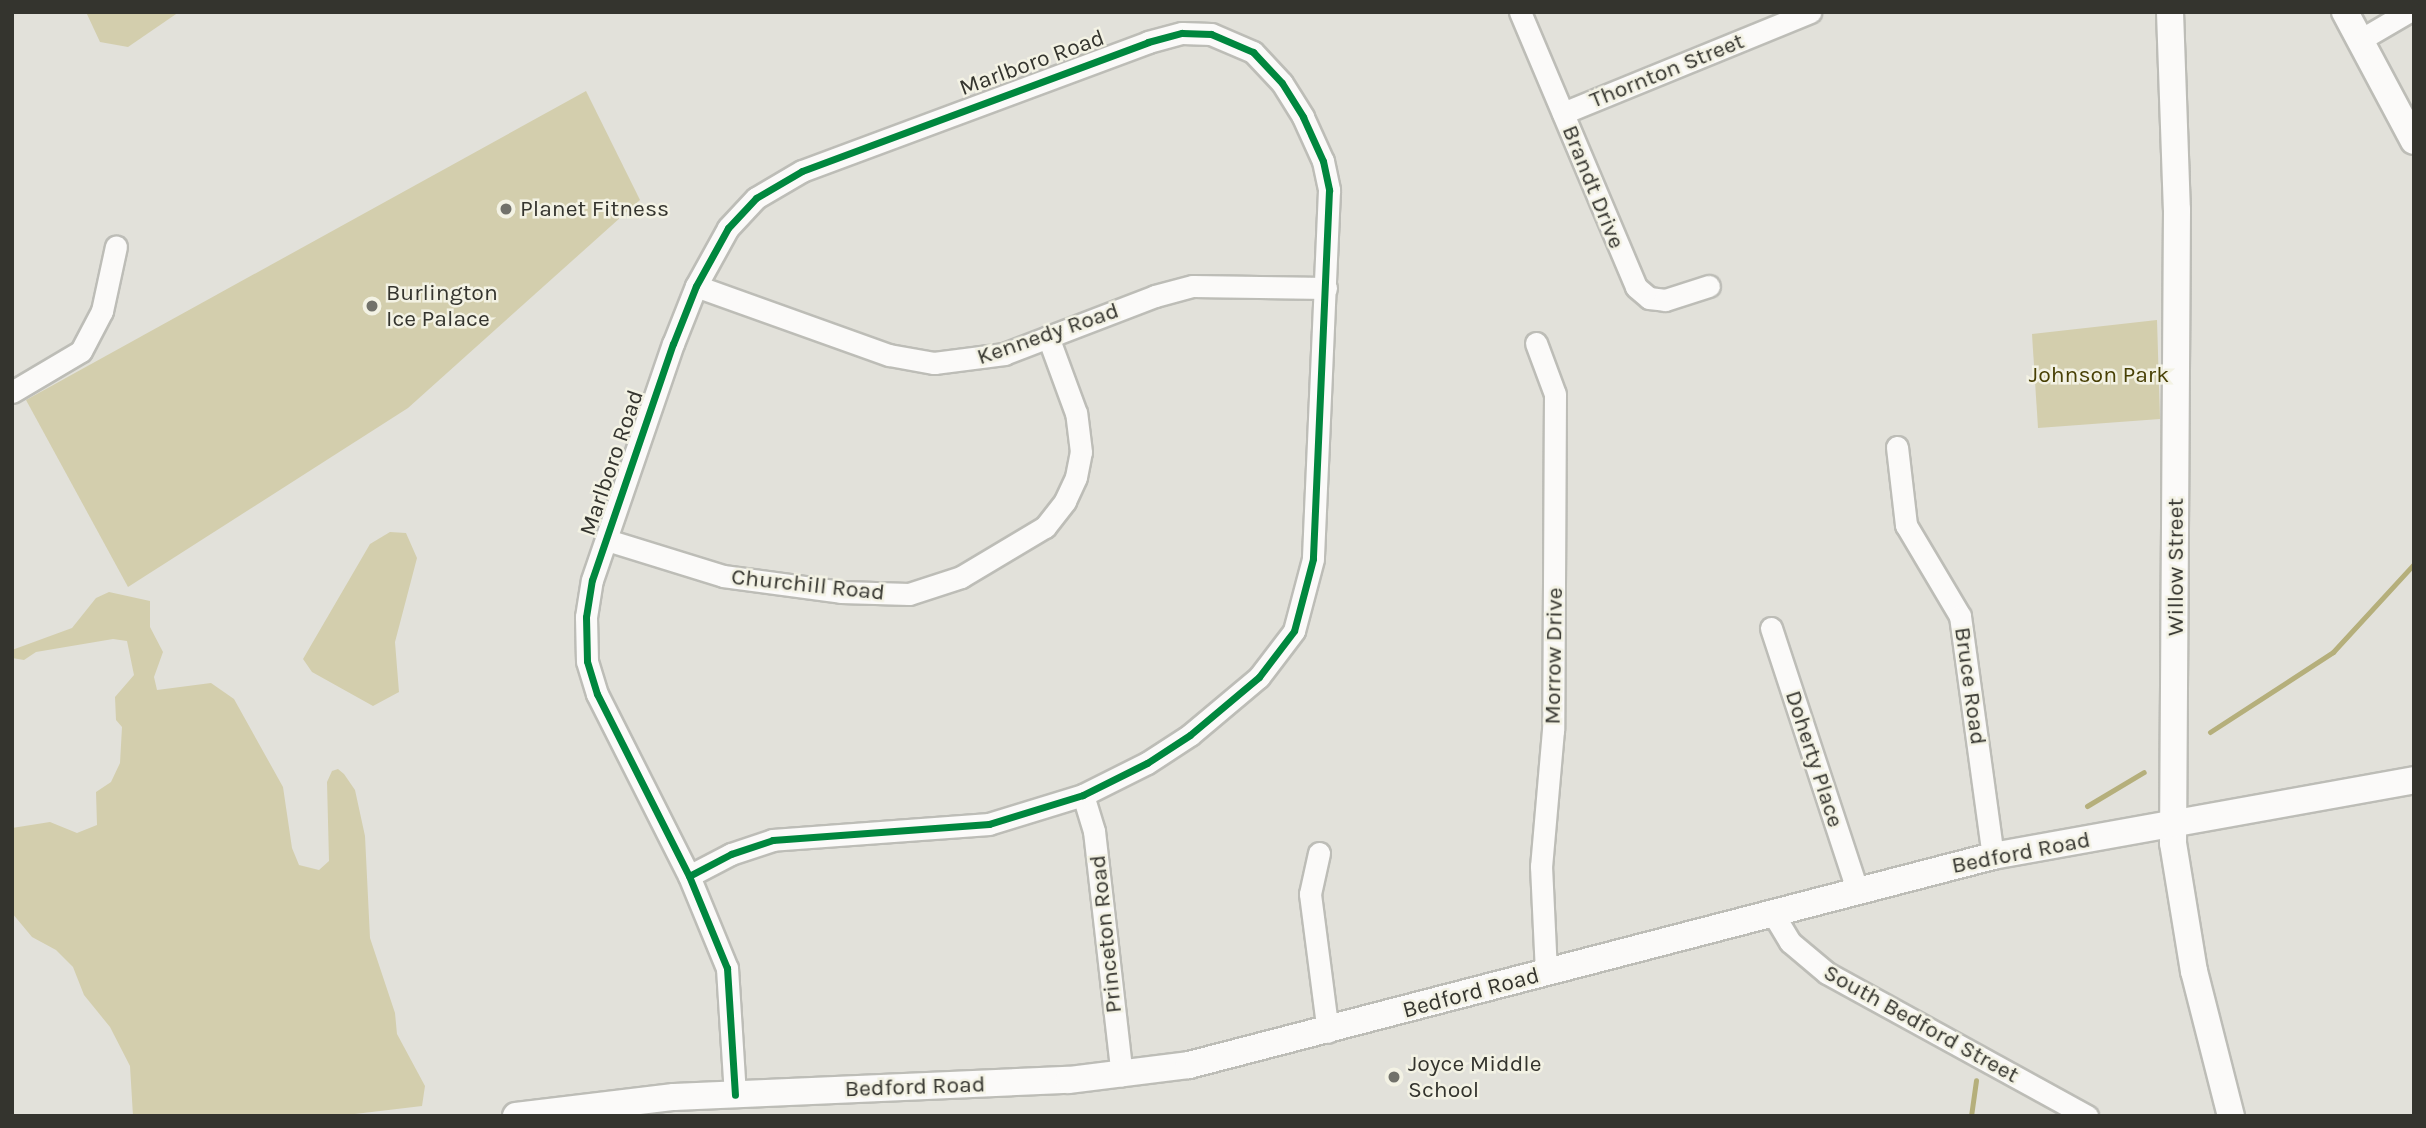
<!DOCTYPE html>
<html>
<head>
<meta charset="utf-8">
<style>
  body { margin:0 }
  #map { position:relative; width:2426px; height:1128px; overflow:hidden; background:#e2e1da; font-family:Karla,sans-serif }
  div>[style] { position:absolute }
  .green>* { inset:0; background:#d3cead }
  .stream>* { height:5px; margin:-2.5px; padding:0 2.5px; transform-origin:2.5px; border-radius:2.5px; background:#b5af7b }
  .roads { filter:drop-shadow(2px 0 #bdbdb7) drop-shadow(-2px 0 #bdbdb7) drop-shadow(0 2px #bdbdb7) drop-shadow(0 -2px #bdbdb7) }
  .minor>* { height:21px; margin:-10.5px; padding:0 10.5px; transform-origin:10.5px; border-radius:10.5px; background:#fbfaf9 }
  .tertiary>* { height:26px; margin:-13px; padding:0 13px; transform-origin:13px; border-radius:13px; background:#fbfaf9 }
  .cycleway>* { height:7px; margin:-3.5px; padding:0 3.5px; transform-origin:3.5px; border-radius:3.5px; background:#00873e }
  .dots>* { width:19px; height:19px; translate:-50% -50%; box-sizing:border-box; border:4px solid #f3f2e4; border-radius:50% }
  span { translate:-50% -50%; white-space:nowrap; text-align:center; line-height:1.15; -webkit-text-stroke:5px #f3f2e4; paint-order:stroke }
  .street-label { font-size:23px; color:#34342e }
  .poi-label { font-size:23px; color:#34342e }
  .left { translate:0 -50%; text-align:left }
  .park-label { font-size:23px; color:#484005 }
  .frame { position:absolute; inset:0; border:14px solid #34342e; pointer-events:none }
</style>
</head>
<body>
<div id="map">
  <div class="green">
    <i style="clip-path:polygon(86px 12px,179px 12px,128px 47px,100px 42px)"></i>
    <i style="clip-path:polygon(586px 91px,640px 200px,408px 408px,128px 587px,26px 400px)"></i>
    <i style="clip-path:polygon(2157px 320px,2160px 419px,2038px 428px,2032px 334px)"></i>
    <i style="clip-path:polygon(390px 532px,406px 533px,417px 558px,395px 642px,399px 692px,373px 706px,312px 672px,303px 659px,370px 544px)"></i>
    <i style="clip-path:polygon(109px 592px,150px 601px,150px 627px,163px 652px,154px 677px,157px 690px,211px 683px,234px 699px,283px 787px,292px 848px,299px 865px,319px 870px,329px 861px,327px 782px,332px 771px,338px 769px,344px 774px,355px 790px,365px 836px,370px 938px,395px 1013px,397px 1034px,425px 1086px,422px 1106px,338px 1116px,133px 1116px,130px 1066px,110px 1027px,84px 995px,73px 967px,56px 950px,32px 937px,12px 913px,12px 828px,50px 822px,77px 833px,97px 825px,96px 792px,111px 782px,120px 763px,122px 727px,116px 720px,115px 697px,134px 675px,127px 641px,113px 639px,36px 652px,24px 660px,12px 658px,12px 650px,72px 628px,96px 598px)"></i>
  </div>
  <div class="stream">
    <i style="left:2210px;top:732px;width:147px;rotate:-33deg"></i>
    <i style="left:2333px;top:652px;width:120px;rotate:-47.4deg"></i>
    <i style="left:2087px;top:806px;width:66px;rotate:-30.8deg"></i>
    <i style="left:1971px;top:1116px;width:36px;rotate:-82deg"></i>
  </div>
  <div class="roads">
    <div class="minor">
      <i style="left:1520px;top:12px;width:298px;rotate:67.1deg"></i>
      <i style="left:1636px;top:287px;width:17px;rotate:40deg"></i>
      <i style="left:1649px;top:298px;width:16px;rotate:7deg"></i>
      <i style="left:1665px;top:300px;width:46px;rotate:-17.7deg"></i>
      <i style="left:2360px;top:40px;width:56px;rotate:-30.3deg"></i>
      <i style="left:1563px;top:113px;width:267px;rotate:-22.2deg"></i>
      <i style="left:696px;top:286px;width:205px;rotate:19.7deg"></i>
      <i style="left:889px;top:355px;width:46px;rotate:10.1deg"></i>
      <i style="left:934px;top:363px;width:71px;rotate:-7.3deg"></i>
      <i style="left:1004px;top:354px;width:162px;rotate:-21deg"></i>
      <i style="left:1155px;top:296px;width:39px;rotate:-15deg"></i>
      <i style="left:1193px;top:286px;width:133px;rotate:0.9deg"></i>
      <i style="left:1536px;top:343px;width:54px;rotate:69.6deg"></i>
      <i style="left:1555px;top:394px;width:336px;rotate:90.3deg"></i>
      <i style="left:1553px;top:730px;width:137px;rotate:95deg"></i>
      <i style="left:1541px;top:866px;width:106px;rotate:87.3deg"></i>
      <i style="left:12px;top:392px;width:80px;rotate:-30.7deg"></i>
      <i style="left:81px;top:351px;width:45px;rotate:-62.3deg"></i>
      <i style="left:102px;top:311px;width:66px;rotate:-77.8deg"></i>
      <i style="left:1897px;top:447px;width:79px;rotate:83.4deg"></i>
      <i style="left:1906px;top:525px;width:106px;rotate:59.3deg"></i>
      <i style="left:1960px;top:616px;width:242px;rotate:82.2deg"></i>
      <i style="left:607px;top:540px;width:121px;rotate:17.2deg"></i>
      <i style="left:723px;top:576px;width:119px;rotate:7.7deg"></i>
      <i style="left:841px;top:592px;width:68px;rotate:1.7deg"></i>
      <i style="left:909px;top:594px;width:55px;rotate:-18.1deg"></i>
      <i style="left:961px;top:577px;width:98px;rotate:-30.8deg"></i>
      <i style="left:1045px;top:527px;width:33px;rotate:-52deg"></i>
      <i style="left:1065px;top:501px;width:26px;rotate:-65deg"></i>
      <i style="left:1076px;top:477px;width:25px;rotate:-79deg"></i>
      <i style="left:1081px;top:452px;width:39px;rotate:-97deg"></i>
      <i style="left:1076px;top:413px;width:81px;rotate:-110.2deg"></i>
      <i style="left:1771px;top:628px;width:275px;rotate:71.8deg"></i>
      <i style="left:1083px;top:795px;width:38px;rotate:73deg"></i>
      <i style="left:1094px;top:831px;width:246px;rotate:83.5deg"></i>
      <i style="left:1319px;top:853px;width:42px;rotate:102.4deg"></i>
      <i style="left:1310px;top:894px;width:139px;rotate:82.6deg"></i>
      <i style="left:689px;top:876px;width:204px;rotate:-116.8deg"></i>
      <i style="left:597px;top:694px;width:34px;rotate:-107deg"></i>
      <i style="left:587px;top:661px;width:44px;rotate:-91.3deg"></i>
      <i style="left:586px;top:617px;width:37px;rotate:-81deg"></i>
      <i style="left:592px;top:580px;width:250px;rotate:-71.1deg"></i>
      <i style="left:673px;top:344px;width:62px;rotate:-68.4deg"></i>
      <i style="left:696px;top:286px;width:66px;rotate:-61.1deg"></i>
      <i style="left:728px;top:228px;width:41px;rotate:-47deg"></i>
      <i style="left:756px;top:198px;width:53px;rotate:-30.4deg"></i>
      <i style="left:802px;top:171px;width:369px;rotate:-20.4deg"></i>
      <i style="left:1148px;top:42px;width:35px;rotate:-15deg"></i>
      <i style="left:1182px;top:33px;width:29px;rotate:2deg"></i>
      <i style="left:1211px;top:34px;width:46px;rotate:23.2deg"></i>
      <i style="left:1253px;top:52px;width:42px;rotate:46.9deg"></i>
      <i style="left:1282px;top:83px;width:40px;rotate:58deg"></i>
      <i style="left:1303px;top:117px;width:48px;rotate:65.6deg"></i>
      <i style="left:1323px;top:161px;width:30px;rotate:78deg"></i>
      <i style="left:1329px;top:190px;width:369px;rotate:92.5deg"></i>
      <i style="left:1313px;top:559px;width:74px;rotate:104.8deg"></i>
      <i style="left:1294px;top:631px;width:58px;rotate:127.3deg"></i>
      <i style="left:1259px;top:677px;width:90px;rotate:140deg"></i>
      <i style="left:1190px;top:735px;width:51px;rotate:146.9deg"></i>
      <i style="left:1147px;top:763px;width:72px;rotate:153.4deg"></i>
      <i style="left:1083px;top:795px;width:98px;rotate:162.9deg"></i>
      <i style="left:989px;top:824px;width:217px;rotate:175.8deg"></i>
      <i style="left:773px;top:840px;width:44px;rotate:161.6deg"></i>
      <i style="left:731px;top:854px;width:47px;rotate:152.4deg"></i>
      <i style="left:689px;top:876px;width:100px;rotate:67.6deg"></i>
      <i style="left:727px;top:968px;width:127px;rotate:86.4deg"></i>
      <i style="left:1772px;top:912px;width:35px;rotate:59deg"></i>
      <i style="left:1790px;top:942px;width:48px;rotate:40deg"></i>
      <i style="left:1827px;top:973px;width:297px;rotate:28.8deg"></i>
    </div>
    <div class="tertiary">
      <i style="left:2170px;top:12px;width:198px;rotate:88deg"></i>
      <i style="left:2177px;top:210px;width:633px;rotate:90.36deg"></i>
      <i style="left:2173px;top:843px;width:130px;rotate:80.7deg"></i>
      <i style="left:2194px;top:971px;width:150px;rotate:75.7deg"></i>
      <i style="left:2345px;top:12px;width:146px;rotate:61.9deg"></i>
      <i style="left:516px;top:1116px;width:159px;rotate:-6.9deg"></i>
      <i style="left:674px;top:1097px;width:395px;rotate:-2.5deg"></i>
      <i style="left:1069px;top:1080px;width:121px;rotate:-7.1deg"></i>
      <i style="left:1189px;top:1065px;width:831px;rotate:-14.57deg"></i>
      <i style="left:1993px;top:856px;width:428px;rotate:-10.2deg"></i>
    </div>
  </div>
  <div class="cycleway">
    <i style="left:689px;top:876px;width:204px;rotate:-116.8deg"></i>
    <i style="left:597px;top:694px;width:34px;rotate:-107deg"></i>
    <i style="left:587px;top:661px;width:44px;rotate:-91.3deg"></i>
    <i style="left:586px;top:617px;width:37px;rotate:-81deg"></i>
    <i style="left:592px;top:580px;width:250px;rotate:-71.1deg"></i>
    <i style="left:673px;top:344px;width:62px;rotate:-68.4deg"></i>
    <i style="left:696px;top:286px;width:66px;rotate:-61.1deg"></i>
    <i style="left:728px;top:228px;width:41px;rotate:-47deg"></i>
    <i style="left:756px;top:198px;width:53px;rotate:-30.4deg"></i>
    <i style="left:802px;top:171px;width:369px;rotate:-20.4deg"></i>
    <i style="left:1148px;top:42px;width:35px;rotate:-15deg"></i>
    <i style="left:1182px;top:33px;width:29px;rotate:2deg"></i>
    <i style="left:1211px;top:34px;width:46px;rotate:23.2deg"></i>
    <i style="left:1253px;top:52px;width:42px;rotate:46.9deg"></i>
    <i style="left:1282px;top:83px;width:40px;rotate:58deg"></i>
    <i style="left:1303px;top:117px;width:48px;rotate:65.6deg"></i>
    <i style="left:1323px;top:161px;width:30px;rotate:78deg"></i>
    <i style="left:1329px;top:190px;width:369px;rotate:92.5deg"></i>
    <i style="left:1313px;top:559px;width:74px;rotate:104.8deg"></i>
    <i style="left:1294px;top:631px;width:58px;rotate:127.3deg"></i>
    <i style="left:1259px;top:677px;width:90px;rotate:140deg"></i>
    <i style="left:1190px;top:735px;width:51px;rotate:146.9deg"></i>
    <i style="left:1147px;top:763px;width:72px;rotate:153.4deg"></i>
    <i style="left:1083px;top:795px;width:98px;rotate:162.9deg"></i>
    <i style="left:989px;top:824px;width:217px;rotate:175.8deg"></i>
    <i style="left:773px;top:840px;width:44px;rotate:161.6deg"></i>
    <i style="left:731px;top:854px;width:47px;rotate:152.4deg"></i>
    <i style="left:689px;top:876px;width:100px;rotate:67.6deg"></i>
    <i style="left:727px;top:968px;width:127px;rotate:86.4deg"></i>
  </div>
  <div class="dots">
    <i style="left:506px;top:209px;background:#71716a"></i>
    <i style="left:372px;top:306px;background:#71716a"></i>
    <i style="left:1394px;top:1077px;background:#71716a"></i>
  </div>
  <div class="street-label">
    <span style="left:1032px;top:63px;rotate:-20deg">Marlboro Road</span>
    <span style="left:1667px;top:71px;rotate:-22deg">Thornton Street</span>
    <span style="left:1593px;top:187px;rotate:68deg">Brandt Drive</span>
    <span style="left:1048px;top:334px;rotate:-19deg">Kennedy Road</span>
    <span style="left:612px;top:463px;rotate:-71deg">Marlboro Road</span>
    <span style="left:2176px;top:567px;rotate:-90deg">Willow Street</span>
    <span style="left:808px;top:585px;rotate:6deg">Churchill Road</span>
    <span style="left:1554px;top:656px;rotate:-89deg">Morrow Drive</span>
    <span style="left:1970px;top:686px;rotate:82deg">Bruce Road</span>
    <span style="left:1814px;top:759px;rotate:72deg">Doherty Place</span>
    <span style="left:2021px;top:853px;rotate:-11deg">Bedford Road</span>
    <span style="left:1106px;top:934px;rotate:-96deg">Princeton Road</span>
    <span style="left:1471px;top:993px;rotate:-15deg">Bedford Road</span>
    <span style="left:1921px;top:1024px;rotate:29deg">South Bedford Street</span>
    <span style="left:915px;top:1087px;rotate:-2deg">Bedford Road</span>
  </div>
  <div class="poi-label">
    <span class="left" style="left:520px;top:209px">Planet Fitness</span>
    <span class="left" style="left:386px;top:306px">Burlington<br>Ice Palace</span>
    <span class="left" style="left:1408px;top:1077px">Joyce Middle<br>School</span>
  </div>
  <div class="park-label">
    <span style="left:2099px;top:375px">Johnson Park</span>
  </div>
  <div class="frame"></div>
</div>
</body>
</html>
